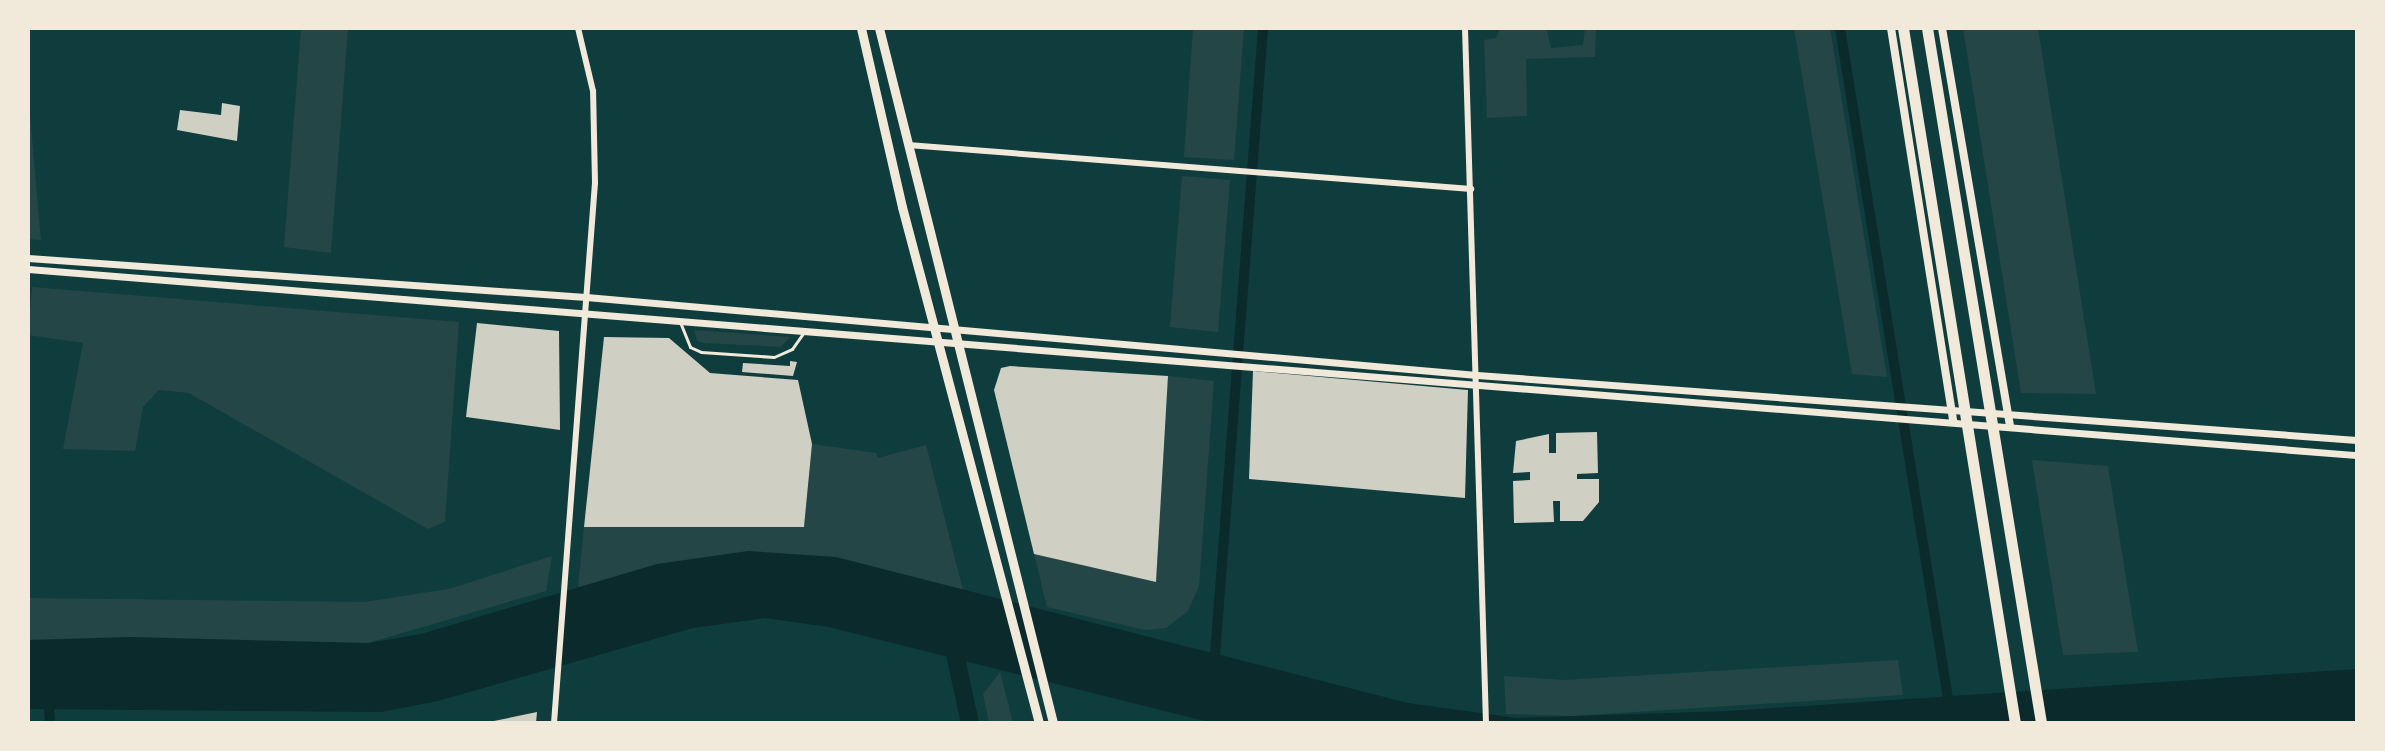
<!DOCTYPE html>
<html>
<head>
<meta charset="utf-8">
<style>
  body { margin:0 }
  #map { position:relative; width:2385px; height:751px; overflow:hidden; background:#0f3d3e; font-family:Rubik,sans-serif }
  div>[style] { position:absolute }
  .green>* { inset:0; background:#244646 }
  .water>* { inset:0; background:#0a2a2b }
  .canal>* { height:10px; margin:-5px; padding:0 5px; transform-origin:5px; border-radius:5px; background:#0a2a2b }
  .river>* { height:18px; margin:-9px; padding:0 9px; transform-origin:9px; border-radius:9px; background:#0a2a2b }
  .building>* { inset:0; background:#cfcfc3 }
  .service>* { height:3px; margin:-1.5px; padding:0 1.5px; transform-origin:1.5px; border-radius:1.5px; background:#f1e9da }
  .minor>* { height:6px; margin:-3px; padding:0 3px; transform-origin:3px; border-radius:3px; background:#f1e9da }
  .tertiary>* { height:7px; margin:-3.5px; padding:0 3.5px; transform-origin:3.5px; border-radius:3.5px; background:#f1e9da }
  .secondary>* { height:8px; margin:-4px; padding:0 4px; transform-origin:4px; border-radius:4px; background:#f1e9da }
  .primary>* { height:9px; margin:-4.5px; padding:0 4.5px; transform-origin:4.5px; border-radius:4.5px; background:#f1e9da }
  .motorway>* { height:11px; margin:-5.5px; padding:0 5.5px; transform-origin:5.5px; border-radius:5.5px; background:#f1e9da }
  span { translate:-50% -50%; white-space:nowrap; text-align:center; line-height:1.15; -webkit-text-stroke:8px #f1e9da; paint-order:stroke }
  .frame { position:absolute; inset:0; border:30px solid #f1e9da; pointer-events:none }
</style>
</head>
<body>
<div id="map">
  <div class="green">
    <i style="clip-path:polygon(301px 28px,348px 28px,331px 253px,284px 247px)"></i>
    <i style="clip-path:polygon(1193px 28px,1244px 28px,1234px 160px,1184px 157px)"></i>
    <i style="clip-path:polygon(1500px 28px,1547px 30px,1551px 48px,1583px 45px,1585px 28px,1596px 28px,1595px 57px,1526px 59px,1527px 116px,1487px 118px,1484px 40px,1496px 38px)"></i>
    <i style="clip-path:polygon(1794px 28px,1830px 28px,1887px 377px,1852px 374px)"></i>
    <i style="clip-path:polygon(1963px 28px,2038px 28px,2096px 394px,2021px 393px)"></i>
    <i style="clip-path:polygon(28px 90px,40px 230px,41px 240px,28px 239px)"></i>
    <i style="clip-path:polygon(1182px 176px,1230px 180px,1218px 332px,1170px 327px)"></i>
    <i style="clip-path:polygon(32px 287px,459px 322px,445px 522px,428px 529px,189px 393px,159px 390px,143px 407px,135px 451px,63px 449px,83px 343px,28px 335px)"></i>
    <i style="clip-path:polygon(694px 330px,790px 337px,781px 347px,704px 343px,697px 341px)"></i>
    <i style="clip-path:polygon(1168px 376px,1214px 381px,1199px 586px,1188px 611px,1166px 628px,1145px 630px,1047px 607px,1034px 554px,1156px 582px)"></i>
    <i style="clip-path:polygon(812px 444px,876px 453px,878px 458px,926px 445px,963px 590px,574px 628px,584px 527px,804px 527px)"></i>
    <i style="clip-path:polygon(2032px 460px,2108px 466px,2138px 652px,2063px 655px)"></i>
    <i style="clip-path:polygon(552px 556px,546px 591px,368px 643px,28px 643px,28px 598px,364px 602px,449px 589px)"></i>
    <i style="clip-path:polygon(1898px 660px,1903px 695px,1572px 716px,1506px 714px,1504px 676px,1564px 680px)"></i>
    <i style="clip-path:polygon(1000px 672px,1013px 723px,989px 723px,983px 694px)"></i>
  </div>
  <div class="water">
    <i style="clip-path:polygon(748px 551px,836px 557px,1408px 703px,1517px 718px,1728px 711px,2357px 669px,2357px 723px,1213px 723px,829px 627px,765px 618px,693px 628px,438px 701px,381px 712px,28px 709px,28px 640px,130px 637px,368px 643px,421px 634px,657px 564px)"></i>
  </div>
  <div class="canal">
    <i style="left:1840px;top:28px;width:704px;rotate:80.85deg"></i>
    <i style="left:1214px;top:668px;width:642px;rotate:-85.62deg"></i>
    <i style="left:48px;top:695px;width:28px;rotate:86deg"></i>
  </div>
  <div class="river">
    <i style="left:951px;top:636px;width:89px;rotate:77.7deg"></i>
  </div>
  <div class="building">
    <i style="clip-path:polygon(222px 103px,240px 106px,237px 141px,177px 130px,180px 110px,221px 115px)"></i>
    <i style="clip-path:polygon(477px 323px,559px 331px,560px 430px,466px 417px)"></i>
    <i style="clip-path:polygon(604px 337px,669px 338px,710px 373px,798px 380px,812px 444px,804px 527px,584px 527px)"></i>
    <i style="clip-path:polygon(790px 361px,797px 362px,793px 376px,742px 372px,743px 363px,790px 366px)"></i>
    <i style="clip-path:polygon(1010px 366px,1168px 376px,1156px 582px,1034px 554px,994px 390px,1001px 368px)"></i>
    <i style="clip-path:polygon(1253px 371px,1468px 390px,1465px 498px,1249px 479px)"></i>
    <i style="clip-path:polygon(1597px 432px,1598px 473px,1577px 474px,1577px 479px,1599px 479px,1599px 502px,1583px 521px,1560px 521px,1560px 501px,1553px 501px,1554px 522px,1514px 523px,1513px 481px,1530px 480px,1530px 472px,1513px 473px,1516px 441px,1549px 434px,1549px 453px,1556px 453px,1556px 433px)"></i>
    <i style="clip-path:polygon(537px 712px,536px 723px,489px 723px,489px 722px)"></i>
  </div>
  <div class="service">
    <i style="left:680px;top:322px;width:27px;rotate:68deg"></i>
    <i style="left:690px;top:347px;width:12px;rotate:24deg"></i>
    <i style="left:701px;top:352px;width:73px;rotate:3.9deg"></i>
    <i style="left:774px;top:357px;width:20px;rotate:-24deg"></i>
    <i style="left:792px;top:349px;width:21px;rotate:-55deg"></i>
  </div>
  <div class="minor">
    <i style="left:1465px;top:28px;width:695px;rotate:88.27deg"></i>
    <i style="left:908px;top:145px;width:565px;rotate:4.47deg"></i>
    <i style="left:554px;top:723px;width:542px;rotate:-85.66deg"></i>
    <i style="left:595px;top:183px;width:92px;rotate:-91.2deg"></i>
    <i style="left:593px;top:91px;width:65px;rotate:-103.4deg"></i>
  </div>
  <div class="tertiary">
    <i style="left:28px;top:258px;width:559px;rotate:4deg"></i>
    <i style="left:586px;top:297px;width:894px;rotate:5deg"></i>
    <i style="left:1477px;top:375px;width:882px;rotate:4.22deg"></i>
    <i style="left:28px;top:269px;width:2336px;rotate:4.57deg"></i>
  </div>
  <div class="secondary">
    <i style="left:1891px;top:28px;width:397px;rotate:81deg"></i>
    <i style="left:1942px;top:28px;width:404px;rotate:80.3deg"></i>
  </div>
  <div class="primary">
    <i style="left:861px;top:28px;width:184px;rotate:77.1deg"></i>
    <i style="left:902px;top:207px;width:534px;rotate:75.13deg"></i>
    <i style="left:879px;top:28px;width:716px;rotate:75.94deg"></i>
  </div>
  <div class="motorway">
    <i style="left:1903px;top:28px;width:704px;rotate:80.85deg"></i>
    <i style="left:1927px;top:28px;width:704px;rotate:80.68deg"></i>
  </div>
  <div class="frame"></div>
</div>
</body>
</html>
